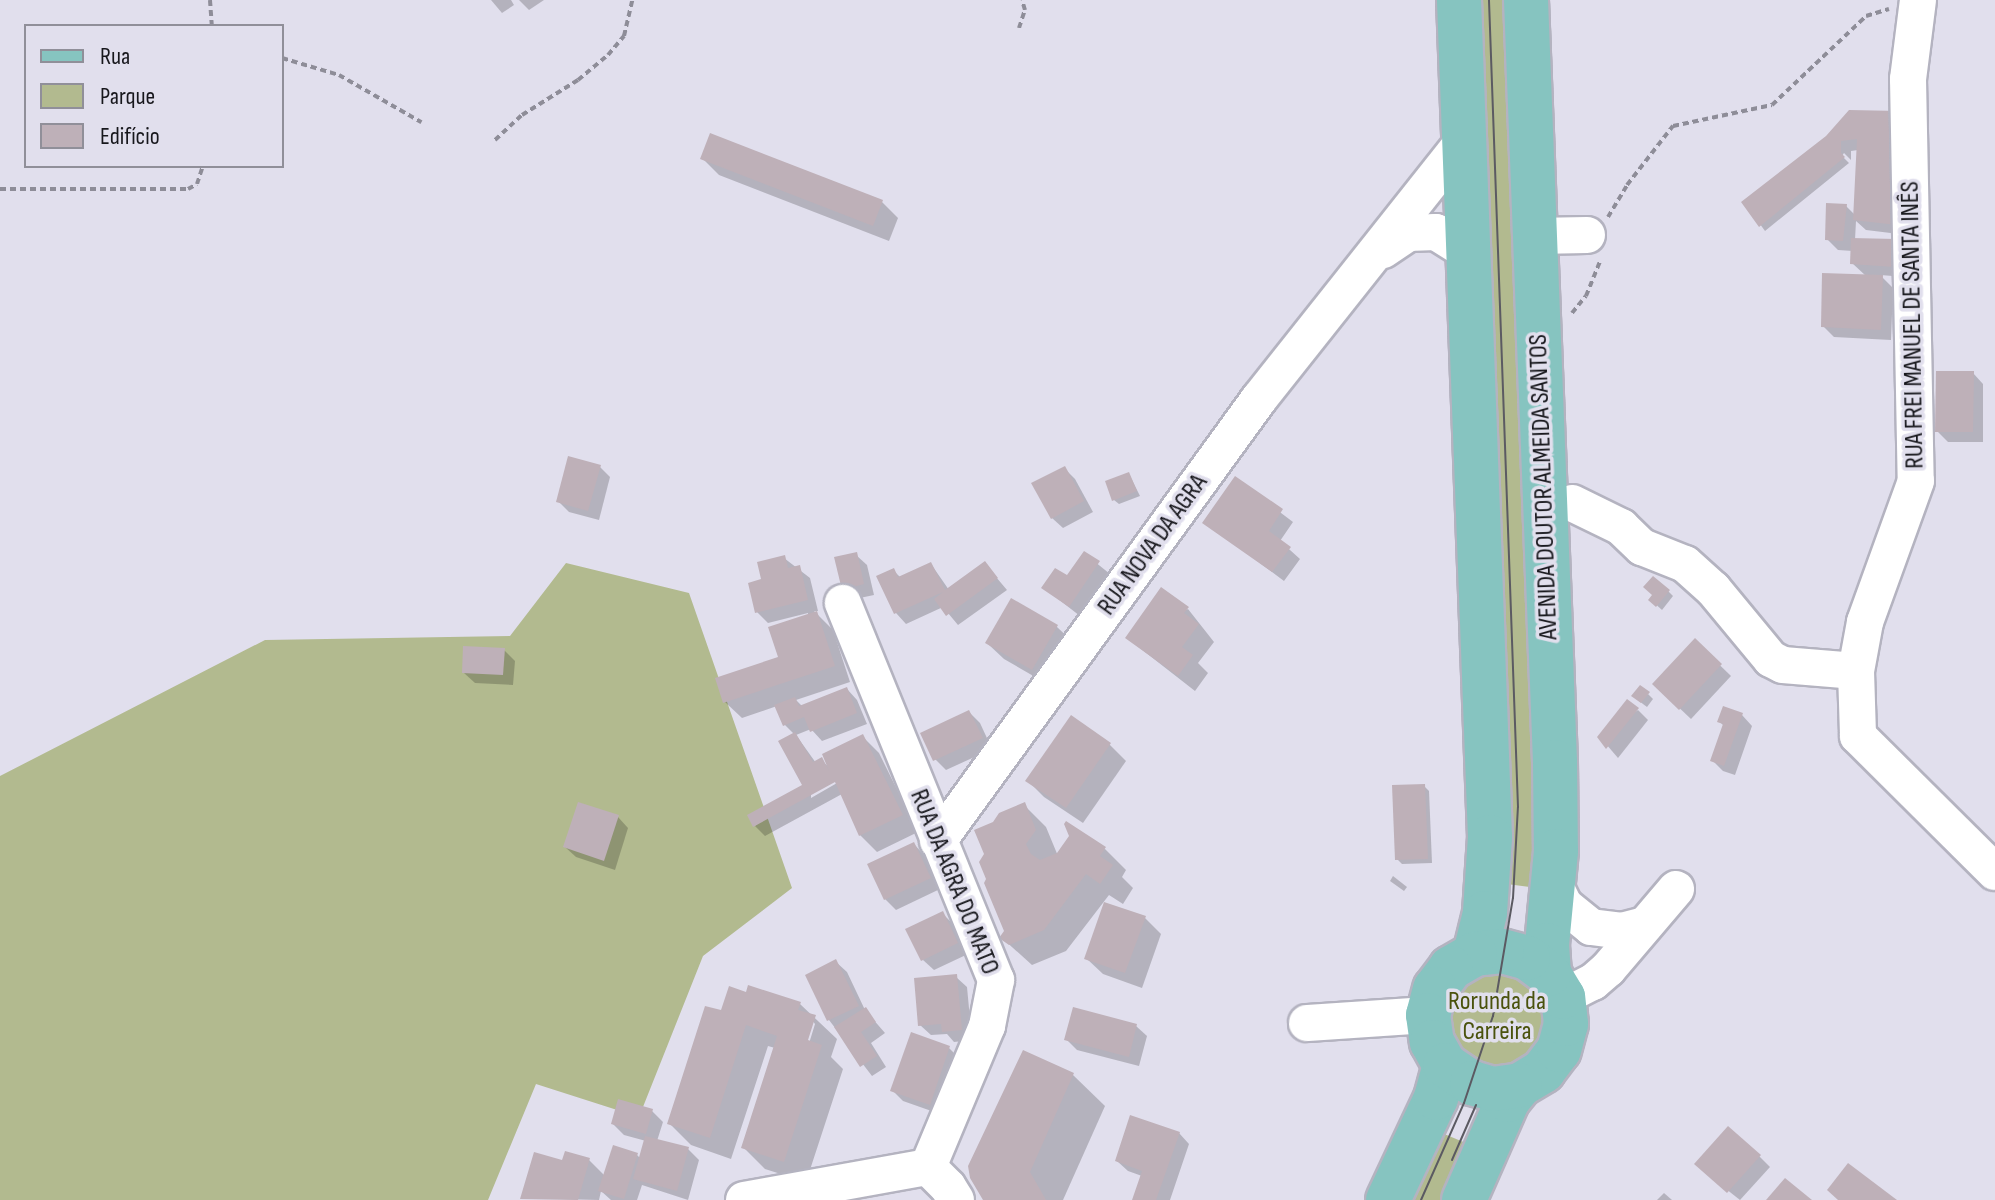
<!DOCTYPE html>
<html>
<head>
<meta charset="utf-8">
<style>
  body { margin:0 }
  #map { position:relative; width:1995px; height:1200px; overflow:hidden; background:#e1dfed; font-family:"Sofia Sans Condensed",sans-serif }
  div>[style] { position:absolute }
  .green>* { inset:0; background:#b2ba8f }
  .shadow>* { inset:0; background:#0003 }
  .building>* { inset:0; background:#beb0b8 }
  .path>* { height:4px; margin-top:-2px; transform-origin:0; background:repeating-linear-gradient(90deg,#8e8d98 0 6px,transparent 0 10px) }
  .roads { filter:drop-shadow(2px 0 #b4b3c0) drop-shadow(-2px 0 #b4b3c0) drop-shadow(0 2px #b4b3c0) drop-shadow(0 -2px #b4b3c0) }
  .minor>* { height:36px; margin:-18px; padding:0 18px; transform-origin:18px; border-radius:18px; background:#fff }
  .major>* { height:44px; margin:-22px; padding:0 22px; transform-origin:22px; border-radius:22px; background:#86c4c0 }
  .tram>* { height:2px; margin:-1px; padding:0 1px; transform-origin:1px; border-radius:1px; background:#5b5a62 }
  span { translate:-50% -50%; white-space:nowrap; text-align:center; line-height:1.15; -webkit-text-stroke:7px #e1dfed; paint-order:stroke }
  .street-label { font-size:26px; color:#17171c }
  .park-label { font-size:26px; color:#4a520d }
  .legend { position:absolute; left:24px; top:24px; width:260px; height:144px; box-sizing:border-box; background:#e1dfed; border:2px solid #908f99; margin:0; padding:10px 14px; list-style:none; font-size:24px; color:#17171c }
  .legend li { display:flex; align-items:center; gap:16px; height:40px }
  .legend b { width:40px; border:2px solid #908f99 }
</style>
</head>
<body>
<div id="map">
  <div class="green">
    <i style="clip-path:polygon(1472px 0,1515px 0,1541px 777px,1530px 887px,1499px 883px)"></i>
    <i style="clip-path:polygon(566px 563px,689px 593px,792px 888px,703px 956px,639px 1117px,536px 1084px,488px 1200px,0 1200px,0 776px,265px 640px,510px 636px)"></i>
    <i style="clip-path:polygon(1503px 964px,1544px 992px,1544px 1041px,1521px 1064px,1488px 1069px,1449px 1041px,1449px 993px)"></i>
    <i style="clip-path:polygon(1437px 1131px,1473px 1146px,1450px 1200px,1403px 1200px)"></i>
  </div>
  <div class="shadow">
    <i style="clip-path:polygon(491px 0,511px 0,514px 5px,502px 13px)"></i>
    <i style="clip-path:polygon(519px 0,544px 0,529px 10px)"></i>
    <i style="clip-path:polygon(1850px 112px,1907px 235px,1866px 230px,1856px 221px,1855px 240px,1895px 241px,1906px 277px,1880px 275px,1893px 288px,1891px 340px,1834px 337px,1823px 326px,1866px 276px,1852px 263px,1853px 251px,1838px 250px,1827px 239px,1846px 206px,1855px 215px,1858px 150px,1851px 151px,1851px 160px,1844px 153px,1842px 156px,1849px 163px,1765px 231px,1744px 202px,1828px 137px)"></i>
    <i style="clip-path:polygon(702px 158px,882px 202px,898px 218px,889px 241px,719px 175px)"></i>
    <i style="clip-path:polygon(1973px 373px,1983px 384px,1983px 442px,1948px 442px,1937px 431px)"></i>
    <i style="clip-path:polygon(600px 467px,610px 477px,599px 520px,569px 512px,558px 501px)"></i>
    <i style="clip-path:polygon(1064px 468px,1075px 479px,1093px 512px,1063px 528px,1052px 518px)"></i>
    <i style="clip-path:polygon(1129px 474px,1140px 496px,1119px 504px,1114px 500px)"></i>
    <i style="clip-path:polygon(1236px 479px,1293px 522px,1280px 541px,1300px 559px,1284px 581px,1205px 522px)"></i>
    <i style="clip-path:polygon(1084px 553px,1110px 574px,1080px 616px,1044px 588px,1067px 578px)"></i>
    <i style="clip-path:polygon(856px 555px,867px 565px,874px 595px,855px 599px,844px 589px)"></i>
    <i style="clip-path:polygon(evenodd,784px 558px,810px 578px,818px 611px,814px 611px,833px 630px,850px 682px,796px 700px,803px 707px,847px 689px,857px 700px,867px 724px,822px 741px,811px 729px,796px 735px,816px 763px,821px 760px,830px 768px,863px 737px,879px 753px,918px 832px,877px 852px,860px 835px,842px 794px,765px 836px,755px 826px,805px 785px,794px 734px,784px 724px,777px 706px,742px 718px,725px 702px,780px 659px,808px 616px,808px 613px,768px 623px,757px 612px,763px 581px,784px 558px,842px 776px,844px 779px,811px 798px,811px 793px,842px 776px)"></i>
    <i style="clip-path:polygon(931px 564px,949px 590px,985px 564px,1007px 590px,958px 625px,943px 607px,906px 624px,896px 613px,879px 577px,893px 570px,901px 578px)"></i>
    <i style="clip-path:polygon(1668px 591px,1673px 596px,1662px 610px,1651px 600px)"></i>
    <i style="clip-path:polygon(1012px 600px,1057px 627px,1074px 643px,1049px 685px,1004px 659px,987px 643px)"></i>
    <i style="clip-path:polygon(1188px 609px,1214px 642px,1198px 663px,1208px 673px,1195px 691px,1127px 638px)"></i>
    <i style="clip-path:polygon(1695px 641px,1731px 676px,1691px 719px,1654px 684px)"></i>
    <i style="clip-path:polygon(504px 650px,515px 661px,513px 685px,475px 683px,464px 673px)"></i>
    <i style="clip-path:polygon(1648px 694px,1653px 699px,1647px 707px,1639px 701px)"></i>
    <i style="clip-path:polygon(1638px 710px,1648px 720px,1618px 758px,1600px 737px)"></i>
    <i style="clip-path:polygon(969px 712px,980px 723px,992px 749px,946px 770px,935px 759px)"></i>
    <i style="clip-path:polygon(1742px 715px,1752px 726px,1735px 775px,1723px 771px,1712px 760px,1724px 726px,1719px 721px)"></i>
    <i style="clip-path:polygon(1109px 744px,1126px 761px,1083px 823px,1044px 797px,1028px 781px)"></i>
    <i style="clip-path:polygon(1424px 786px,1429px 791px,1432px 863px,1402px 864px,1397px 859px)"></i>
    <i style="clip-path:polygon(1024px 805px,1046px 827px,1058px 856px,1105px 849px,1126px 870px,1122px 877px,1133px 888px,1123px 904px,1109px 895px,1066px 951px,1032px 965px,1002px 938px,1006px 931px,987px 854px,994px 823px)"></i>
    <i style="clip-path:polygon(618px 817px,628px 828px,615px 870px,576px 857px,565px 847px)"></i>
    <i style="clip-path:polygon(914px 844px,924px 855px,940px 889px,896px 910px,885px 899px)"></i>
    <i style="clip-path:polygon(1393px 876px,1407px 887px,1404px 891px,1390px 881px)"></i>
    <i style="clip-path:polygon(942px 913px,953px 924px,968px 954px,934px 970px,923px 960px)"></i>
    <i style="clip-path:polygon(1145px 918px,1161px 934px,1142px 988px,1103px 974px,1086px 958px)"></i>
    <i style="clip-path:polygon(836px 962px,847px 972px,865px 1010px,885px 1033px,871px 1043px,886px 1067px,872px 1076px,829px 1020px)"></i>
    <i style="clip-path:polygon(956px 977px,967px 987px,972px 1040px,954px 1042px,947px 1034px,931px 1035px,920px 1025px)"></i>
    <i style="clip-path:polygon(evenodd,800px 1004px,837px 1039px,831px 1057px,843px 1069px,806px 1182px,765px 1169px,743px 1147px,775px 1048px,768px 1046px,731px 1159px,691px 1145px,669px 1123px,722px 1013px,800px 1004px,812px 1020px,815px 1024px,807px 1050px,803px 1049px,812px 1020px)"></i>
    <i style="clip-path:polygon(1136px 1026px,1147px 1036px,1139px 1066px,1077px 1050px,1066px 1039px)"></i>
    <i style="clip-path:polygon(949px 1048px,960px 1059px,940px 1114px,903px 1101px,892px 1090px)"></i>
    <i style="clip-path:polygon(1024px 1053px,1073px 1075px,1105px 1106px,1063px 1200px,986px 1200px)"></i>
    <i style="clip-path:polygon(652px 1111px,663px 1122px,657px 1141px,688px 1149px,699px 1160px,688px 1200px,642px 1185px,637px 1200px,611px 1200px,601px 1191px,599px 1200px,522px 1198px,563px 1163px,589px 1160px,605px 1176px,637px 1155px,641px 1159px,646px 1141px,624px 1135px,613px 1124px)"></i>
    <i style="clip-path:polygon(1179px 1133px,1189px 1144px,1170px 1200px,1134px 1200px,1142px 1176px,1128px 1171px,1117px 1161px)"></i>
    <i style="clip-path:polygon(1759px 1156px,1770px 1167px,1740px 1200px,1707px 1174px)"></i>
    <i style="clip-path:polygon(1664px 1193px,1672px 1200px,1657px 1200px)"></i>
  </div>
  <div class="building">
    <i style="clip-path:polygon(1849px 110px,1899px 111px,1897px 225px,1853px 220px,1857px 139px,1841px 141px,1841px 153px,1845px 157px,1759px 227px,1741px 202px,1826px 136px)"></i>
    <i style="clip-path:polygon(710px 133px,883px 200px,873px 226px,700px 159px)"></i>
    <i style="clip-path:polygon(1826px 203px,1847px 204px,1843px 241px,1825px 240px)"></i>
    <i style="clip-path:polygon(1851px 238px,1896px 239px,1895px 267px,1850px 264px)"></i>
    <i style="clip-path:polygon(1822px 273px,1883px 275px,1881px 330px,1821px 327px)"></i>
    <i style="clip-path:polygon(1936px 371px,1974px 371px,1973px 432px,1935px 432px)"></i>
    <i style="clip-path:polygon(568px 456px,601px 465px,588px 511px,556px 502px)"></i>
    <i style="clip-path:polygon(1065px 466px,1084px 501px,1051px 519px,1031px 483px)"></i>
    <i style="clip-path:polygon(1129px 472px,1137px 491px,1112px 501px,1105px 481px)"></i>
    <i style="clip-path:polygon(1235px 476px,1283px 509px,1269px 531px,1291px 547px,1272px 572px,1202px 523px)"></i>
    <i style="clip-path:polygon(1084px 551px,1100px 561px,1069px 607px,1041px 588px,1055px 568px,1067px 575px)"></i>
    <i style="clip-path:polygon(857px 552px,864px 584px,842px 590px,834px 557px)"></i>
    <i style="clip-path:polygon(785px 555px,788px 568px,800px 565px,808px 600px,755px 613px,748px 583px,761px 579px,757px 562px)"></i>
    <i style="clip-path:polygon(985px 561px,998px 578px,946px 616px,934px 599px,943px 592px,894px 614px,876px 576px,894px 568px,898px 577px,931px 562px,945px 590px)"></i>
    <i style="clip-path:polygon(1653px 576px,1670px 590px,1656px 607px,1648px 600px,1652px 595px,1643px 587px)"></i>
    <i style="clip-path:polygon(1161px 587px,1189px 607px,1184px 613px,1199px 624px,1182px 647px,1193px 655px,1178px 676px,1125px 638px)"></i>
    <i style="clip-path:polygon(1011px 598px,1058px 625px,1032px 670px,985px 643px)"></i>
    <i style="clip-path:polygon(817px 611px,835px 666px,723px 703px,715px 678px,778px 657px,768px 627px)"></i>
    <i style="clip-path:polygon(1695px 638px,1722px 664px,1679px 710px,1652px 684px)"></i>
    <i style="clip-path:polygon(463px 646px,505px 648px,503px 675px,462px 673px)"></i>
    <i style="clip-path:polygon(1640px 685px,1650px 692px,1641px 703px,1631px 696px)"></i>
    <i style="clip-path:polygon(847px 687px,857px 713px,810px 732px,804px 717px,783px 726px,774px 705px,795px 697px,799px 706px)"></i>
    <i style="clip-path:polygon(1627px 699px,1639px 708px,1606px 749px,1597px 737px)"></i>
    <i style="clip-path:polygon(1723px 706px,1743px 713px,1724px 766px,1710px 761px,1723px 724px,1717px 722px)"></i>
    <i style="clip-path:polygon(969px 710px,983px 738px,933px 761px,920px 733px)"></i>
    <i style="clip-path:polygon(1071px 715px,1111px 743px,1066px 808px,1025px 781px)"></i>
    <i style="clip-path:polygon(795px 732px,813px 762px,822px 757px,829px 771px,822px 754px,863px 734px,903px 815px,859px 836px,835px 782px,753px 827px,747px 815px,802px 785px,778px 741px)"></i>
    <i style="clip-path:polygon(1425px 784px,1428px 859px,1395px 860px,1392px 785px)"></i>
    <i style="clip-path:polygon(578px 802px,619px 815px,604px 861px,563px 847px)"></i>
    <i style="clip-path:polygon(1025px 802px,1036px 830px,1026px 844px,1031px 854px,1040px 860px,1057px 853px,1069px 836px,1064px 824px,1066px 821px,1106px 847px,1100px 856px,1113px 865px,1100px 884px,1086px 874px,1044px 930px,1009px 945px,999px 938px,1004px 931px,984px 883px,986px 879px,979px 862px,984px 854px,974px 830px,993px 822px,999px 813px)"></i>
    <i style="clip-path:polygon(914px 842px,931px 878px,884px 900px,867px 864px)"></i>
    <i style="clip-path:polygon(1104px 902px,1146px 916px,1125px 973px,1084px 959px)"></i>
    <i style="clip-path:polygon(943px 911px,958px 943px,921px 961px,905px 929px)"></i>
    <i style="clip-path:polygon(836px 959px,859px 1006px,827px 1021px,805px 975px)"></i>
    <i style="clip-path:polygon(957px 974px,962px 1030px,942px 1032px,941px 1024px,918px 1026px,914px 978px)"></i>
    <i style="clip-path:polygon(748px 985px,801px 1002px,798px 1010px,816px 1015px,808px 1040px,822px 1045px,784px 1162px,741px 1148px,777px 1036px,746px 1025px,710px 1138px,667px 1124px,705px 1006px,721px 1010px,729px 986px,746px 992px)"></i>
    <i style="clip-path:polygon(866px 1007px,876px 1022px,861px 1032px,877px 1056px,860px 1067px,834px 1027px)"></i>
    <i style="clip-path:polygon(1073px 1007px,1137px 1024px,1129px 1057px,1064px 1040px)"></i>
    <i style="clip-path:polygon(911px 1032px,950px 1046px,930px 1105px,890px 1091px)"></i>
    <i style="clip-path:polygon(1023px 1050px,1074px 1073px,1030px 1172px,1046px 1200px,983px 1200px,970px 1178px,968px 1166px)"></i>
    <i style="clip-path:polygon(618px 1099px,653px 1109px,646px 1134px,611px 1124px)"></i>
    <i style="clip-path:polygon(1130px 1115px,1180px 1132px,1156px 1200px,1132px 1200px,1142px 1171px,1115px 1161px)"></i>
    <i style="clip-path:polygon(1728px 1126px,1761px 1155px,1727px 1193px,1694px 1164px)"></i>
    <i style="clip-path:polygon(645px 1136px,689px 1147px,677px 1191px,633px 1179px)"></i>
    <i style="clip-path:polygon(613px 1145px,638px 1153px,624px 1199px,598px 1191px)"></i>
    <i style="clip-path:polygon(565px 1151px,590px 1158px,578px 1200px,520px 1199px,534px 1152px,562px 1160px)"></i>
    <i style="clip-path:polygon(1848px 1163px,1897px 1200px,1838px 1200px,1827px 1190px)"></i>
    <i style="clip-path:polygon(1785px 1178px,1812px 1200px,1766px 1200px)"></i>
  </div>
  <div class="path">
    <i style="left:210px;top:0;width:26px;rotate:86deg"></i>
    <i style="left:1019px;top:28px;width:19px;rotate:-72deg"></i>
    <i style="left:1025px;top:10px;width:10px;rotate:-107deg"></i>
    <i style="left:282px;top:58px;width:59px;rotate:16.6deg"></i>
    <i style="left:339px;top:75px;width:95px;rotate:29.8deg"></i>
    <i style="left:495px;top:140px;width:37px;rotate:-43deg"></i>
    <i style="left:522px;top:115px;width:66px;rotate:-32deg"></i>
    <i style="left:578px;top:80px;width:39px;rotate:-40deg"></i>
    <i style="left:608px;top:55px;width:25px;rotate:-50deg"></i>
    <i style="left:624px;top:36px;width:37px;rotate:-77deg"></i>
    <i style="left:0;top:189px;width:188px"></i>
    <i style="left:188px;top:189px;width:10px;rotate:-29deg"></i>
    <i style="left:197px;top:184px;width:19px;rotate:-72deg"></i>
    <i style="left:1608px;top:217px;width:37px;rotate:-59deg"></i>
    <i style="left:1627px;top:185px;width:75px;rotate:-52.1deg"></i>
    <i style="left:1673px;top:126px;width:101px;rotate:-12deg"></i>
    <i style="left:1772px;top:105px;width:129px;rotate:-43.4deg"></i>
    <i style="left:1866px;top:16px;width:24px;rotate:-17deg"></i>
    <i style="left:1572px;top:313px;width:22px;rotate:-51deg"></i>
    <i style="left:1586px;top:296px;width:38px;rotate:-68deg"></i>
  </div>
  <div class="roads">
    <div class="minor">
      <i style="left:1918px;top:0;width:80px;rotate:97.2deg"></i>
      <i style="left:1908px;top:79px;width:402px;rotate:88.9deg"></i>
      <i style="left:1916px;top:481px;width:150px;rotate:109.9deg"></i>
      <i style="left:1865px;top:622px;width:50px;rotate:100.4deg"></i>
      <i style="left:1856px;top:671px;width:65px;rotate:88.2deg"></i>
      <i style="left:1858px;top:736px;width:193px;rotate:44.8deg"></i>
      <i style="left:1535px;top:236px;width:52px;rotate:-1.1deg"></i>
      <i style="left:1383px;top:250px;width:30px;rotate:-34deg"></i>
      <i style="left:1408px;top:233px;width:28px;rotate:-2deg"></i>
      <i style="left:1436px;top:232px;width:40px;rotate:32deg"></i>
      <i style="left:1572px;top:503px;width:55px;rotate:26.1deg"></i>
      <i style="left:1621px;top:527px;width:29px;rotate:44deg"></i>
      <i style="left:1642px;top:547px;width:46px;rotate:21.6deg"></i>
      <i style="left:1685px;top:564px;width:38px;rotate:42deg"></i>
      <i style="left:1713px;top:589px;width:91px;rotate:50.4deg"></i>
      <i style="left:1771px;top:659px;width:13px;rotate:27deg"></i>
      <i style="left:1783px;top:665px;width:73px;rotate:4.7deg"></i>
      <i style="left:938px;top:841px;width:546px;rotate:-54.01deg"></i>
      <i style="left:1259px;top:399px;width:328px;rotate:-51.6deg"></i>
      <i style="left:1553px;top:882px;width:25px;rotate:64deg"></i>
      <i style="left:1564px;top:905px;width:35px;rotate:39deg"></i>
      <i style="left:1591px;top:927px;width:31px;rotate:7deg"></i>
      <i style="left:1622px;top:931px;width:24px;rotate:-15deg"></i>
      <i style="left:1563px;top:997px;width:34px;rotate:-27deg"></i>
      <i style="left:1593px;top:982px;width:20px;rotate:-41deg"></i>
      <i style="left:1608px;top:969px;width:105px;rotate:-49.6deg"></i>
      <i style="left:1307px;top:1023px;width:121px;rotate:-3.8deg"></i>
      <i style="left:928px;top:1167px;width:28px;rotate:45deg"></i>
      <i style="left:948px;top:1187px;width:15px;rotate:58deg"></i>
      <i style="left:744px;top:1200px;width:187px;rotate:-10.2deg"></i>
      <i style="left:928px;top:1167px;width:153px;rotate:-67.3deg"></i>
      <i style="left:987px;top:1026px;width:47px;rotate:-78.9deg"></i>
      <i style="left:996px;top:980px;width:407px;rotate:-112.1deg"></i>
    </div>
    <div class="major">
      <i style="left:1459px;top:0;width:838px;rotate:87.88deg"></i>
      <i style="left:1490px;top:837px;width:76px;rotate:93.8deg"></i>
      <i style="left:1485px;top:913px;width:42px;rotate:103.7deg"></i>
      <i style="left:1526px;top:0;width:763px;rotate:87.82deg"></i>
      <i style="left:1555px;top:762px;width:89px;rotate:89.4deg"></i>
      <i style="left:1556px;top:851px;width:94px;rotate:95.5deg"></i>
      <i style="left:1547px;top:945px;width:29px;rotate:86deg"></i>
      <i style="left:1388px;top:1200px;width:113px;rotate:-64.8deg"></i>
      <i style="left:1436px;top:1098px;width:34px;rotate:-75deg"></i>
      <i style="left:1464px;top:1200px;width:109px;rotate:-66.3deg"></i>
      <i style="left:1508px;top:1100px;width:19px;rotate:-51deg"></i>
      <i style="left:1520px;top:1085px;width:27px;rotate:-31deg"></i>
      <i style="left:1543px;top:1071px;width:26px;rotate:-53deg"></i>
      <i style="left:1559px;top:1050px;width:27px;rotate:-75deg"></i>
      <i style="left:1566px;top:1024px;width:27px;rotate:-96deg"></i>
      <i style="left:1563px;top:997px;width:27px;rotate:-121deg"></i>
      <i style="left:1549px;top:974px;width:26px;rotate:-143deg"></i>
      <i style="left:1528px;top:958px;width:27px;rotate:-165deg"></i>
      <i style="left:1502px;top:951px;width:27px;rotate:174deg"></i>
      <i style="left:1475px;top:954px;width:28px;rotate:150deg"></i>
      <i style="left:1451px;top:968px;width:26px;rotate:127deg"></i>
      <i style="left:1435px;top:989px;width:27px;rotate:105deg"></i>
      <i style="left:1428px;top:1015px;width:27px;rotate:82deg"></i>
      <i style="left:1432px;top:1042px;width:26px;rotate:61deg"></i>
      <i style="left:1445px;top:1065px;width:32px;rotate:34deg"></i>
      <i style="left:1472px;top:1083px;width:22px;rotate:16deg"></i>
      <i style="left:1493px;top:1089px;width:27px;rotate:-8deg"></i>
    </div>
  </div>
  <div class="tram">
    <i style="left:1452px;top:1160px;width:60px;rotate:-66.4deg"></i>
    <i style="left:1421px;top:1200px;width:106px;rotate:-66.1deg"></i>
    <i style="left:1464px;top:1103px;width:92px;rotate:-71.6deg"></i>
    <i style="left:1493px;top:1016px;width:120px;rotate:-80.4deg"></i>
    <i style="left:1513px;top:898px;width:91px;rotate:-86.9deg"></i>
    <i style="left:1518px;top:807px;width:808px;rotate:-92.06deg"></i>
  </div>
  <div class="street-label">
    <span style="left:1913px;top:325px;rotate:-91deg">RUA FREI MANUEL DE SANTA INÊS</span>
    <span style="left:1544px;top:487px;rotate:-92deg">AVENIDA DOUTOR ALMEIDA SANTOS</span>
    <span style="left:1153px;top:545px;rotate:-54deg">RUA NOVA DA AGRA</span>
    <span style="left:954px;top:882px;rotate:68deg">RUA DA AGRA DO MATO</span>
  </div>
  <div class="park-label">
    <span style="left:1497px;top:1017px">Rorunda da<br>Carreira</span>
  </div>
  <ul class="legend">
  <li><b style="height:10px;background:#86c4c0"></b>Rua</li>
  <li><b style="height:22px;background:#b2ba8f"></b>Parque</li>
  <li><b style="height:22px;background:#beb0b8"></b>Edifício</li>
  </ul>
</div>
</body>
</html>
